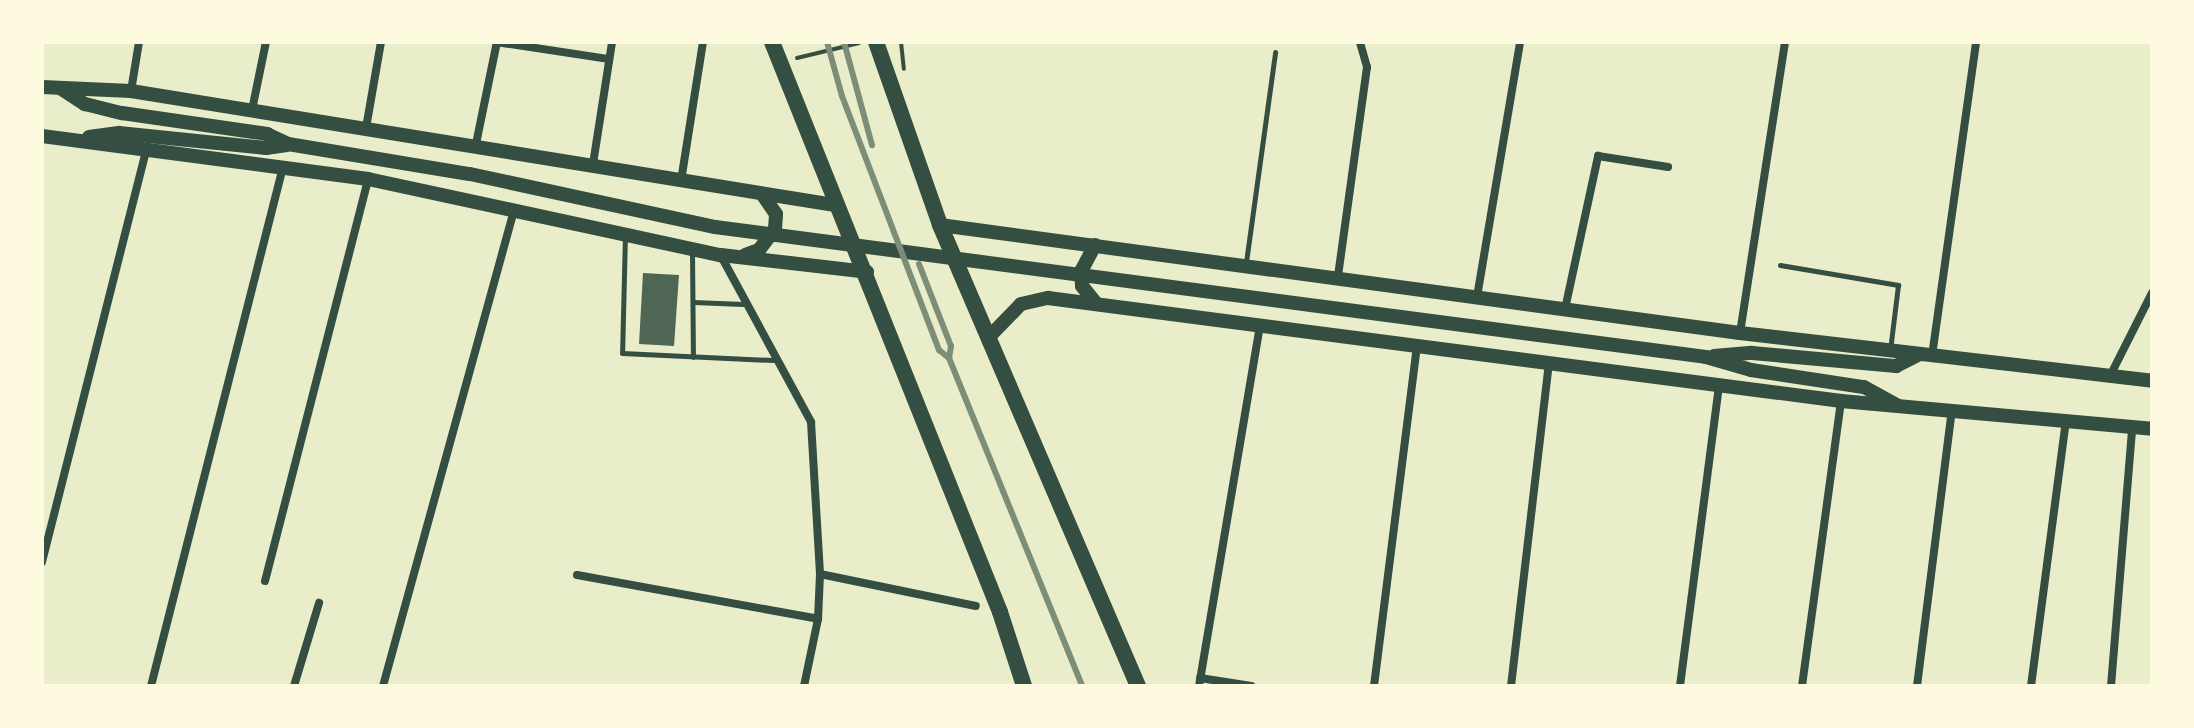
<!DOCTYPE html>
<html>
<head>
<meta charset="utf-8">
<style>
  body { margin:0 }
  #map { position:relative; width:2194px; height:728px; overflow:hidden; background:#e9edc9; font-family:"Work Sans",sans-serif }
  div>[style] { position:absolute }
  .building>* { inset:0; background:#4f6655 }
  .path>* { height:4px; margin:-2px; padding:0 2px; transform-origin:2px; border-radius:2px; background:#344e41 }
  .service>* { height:5px; margin:-2.5px; padding:0 2.5px; transform-origin:2.5px; border-radius:2.5px; background:#344e41 }
  .minor>* { height:8px; margin:-4px; padding:0 4px; transform-origin:4px; border-radius:4px; background:#344e41 }
  .tertiary>* { height:14px; margin:-7px; padding:0 7px; transform-origin:7px; border-radius:7px; background:#344e41 }
  .primary>* { height:16px; margin:-8px; padding:0 8px; transform-origin:8px; border-radius:8px; background:#344e41 }
  .rail>* { height:6px; margin:-3px; padding:0 3px; transform-origin:3px; border-radius:3px; background:#7c8e77 }
  span { translate:-50% -50%; white-space:nowrap; text-align:center; line-height:1.15; -webkit-text-stroke:6px #fefae0; paint-order:stroke }
  .frame { position:absolute; inset:0; border:44px solid #fefae0; pointer-events:none }
</style>
</head>
<body>
<div id="map">
  <div class="building">
    <i style="clip-path:polygon(643px 273px,679px 275px,674px 346px,639px 344px)"></i>
  </div>
  <div class="path">
    <i style="left:901px;top:42px;width:27px;rotate:84deg"></i>
    <i style="left:797px;top:58px;width:64px;rotate:-13.6deg"></i>
  </div>
  <div class="service">
    <i style="left:625px;top:234px;width:119px;rotate:91.4deg"></i>
    <i style="left:622px;top:353px;width:151px;rotate:2.7deg"></i>
    <i style="left:692px;top:250px;width:107px;rotate:89.5deg"></i>
    <i style="left:1246px;top:262px;width:212px;rotate:-82.1deg"></i>
    <i style="left:1780px;top:265px;width:120px;rotate:9.6deg"></i>
    <i style="left:1898px;top:285px;width:65px;rotate:97deg"></i>
    <i style="left:693px;top:302px;width:50px;rotate:2.3deg"></i>
  </div>
  <div class="minor">
    <i style="left:496px;top:42px;width:113px;rotate:8.6deg"></i>
    <i style="left:131px;top:91px;width:50px;rotate:-80.7deg"></i>
    <i style="left:252px;top:110px;width:69px;rotate:-78.4deg"></i>
    <i style="left:366px;top:128px;width:87px;rotate:-80.1deg"></i>
    <i style="left:476px;top:144px;width:104px;rotate:-78.4deg"></i>
    <i style="left:593px;top:164px;width:123px;rotate:-81.1deg"></i>
    <i style="left:681px;top:181px;width:141px;rotate:-81deg"></i>
    <i style="left:721px;top:256px;width:189px;rotate:61.5deg"></i>
    <i style="left:811px;top:422px;width:152px;rotate:86.6deg"></i>
    <i style="left:820px;top:574px;width:45px;rotate:92.5deg"></i>
    <i style="left:818px;top:619px;width:68px;rotate:101.8deg"></i>
    <i style="left:1338px;top:276px;width:211px;rotate:-82.1deg"></i>
    <i style="left:1367px;top:67px;width:26px;rotate:-106deg"></i>
    <i style="left:1477px;top:297px;width:259px;rotate:-80.4deg"></i>
    <i style="left:1565px;top:309px;width:157px;rotate:-77.8deg"></i>
    <i style="left:1598px;top:156px;width:71px;rotate:8.9deg"></i>
    <i style="left:1740px;top:333px;width:294px;rotate:-81.2deg"></i>
    <i style="left:1932px;top:356px;width:317px;rotate:-82deg"></i>
    <i style="left:2110px;top:376px;width:93px;rotate:-63.2deg"></i>
    <i style="left:42px;top:562px;width:425px;rotate:-75.8deg"></i>
    <i style="left:820px;top:574px;width:159px;rotate:11.6deg"></i>
    <i style="left:577px;top:575px;width:245px;rotate:10.3deg"></i>
    <i style="left:265px;top:581px;width:415px;rotate:-75.6deg"></i>
    <i style="left:1200px;top:678px;width:52px;rotate:8.9deg"></i>
    <i style="left:151px;top:686px;width:536px;rotate:-75.73deg"></i>
    <i style="left:294px;top:686px;width:87px;rotate:-73.2deg"></i>
    <i style="left:383px;top:686px;width:494px;rotate:-74.6deg"></i>
    <i style="left:1199px;top:686px;width:366px;rotate:-80.4deg"></i>
    <i style="left:1374px;top:686px;width:342px;rotate:-82.8deg"></i>
    <i style="left:1511px;top:686px;width:324px;rotate:-83.3deg"></i>
    <i style="left:1680px;top:686px;width:304px;rotate:-82.6deg"></i>
    <i style="left:1802px;top:686px;width:288px;rotate:-82.2deg"></i>
    <i style="left:1917px;top:686px;width:278px;rotate:-82.8deg"></i>
    <i style="left:2031px;top:686px;width:267px;rotate:-82.5deg"></i>
    <i style="left:2111px;top:686px;width:259px;rotate:-85.3deg"></i>
  </div>
  <div class="tertiary">
    <i style="left:42px;top:87px;width:89px;rotate:2.6deg"></i>
    <i style="left:131px;top:91px;width:712px;rotate:9.21deg"></i>
    <i style="left:60px;top:88px;width:30px;rotate:33deg"></i>
    <i style="left:85px;top:104px;width:38px;rotate:14deg"></i>
    <i style="left:122px;top:113px;width:147px;rotate:8.2deg"></i>
    <i style="left:267px;top:134px;width:23px;rotate:25deg"></i>
    <i style="left:288px;top:144px;width:184px;rotate:9.4deg"></i>
    <i style="left:470px;top:174px;width:251px;rotate:12.2deg"></i>
    <i style="left:715px;top:227px;width:999px;rotate:7.47deg"></i>
    <i style="left:1706px;top:357px;width:47px;rotate:16.1deg"></i>
    <i style="left:1751px;top:370px;width:114px;rotate:8.6deg"></i>
    <i style="left:1864px;top:387px;width:39px;rotate:29deg"></i>
    <i style="left:42px;top:136px;width:329px;rotate:7.5deg"></i>
    <i style="left:368px;top:179px;width:361px;rotate:12.2deg"></i>
    <i style="left:721px;top:255px;width:147px;rotate:6.6deg"></i>
    <i style="left:89px;top:137px;width:30px;rotate:-8deg"></i>
    <i style="left:119px;top:133px;width:148px;rotate:5.8deg"></i>
    <i style="left:266px;top:148px;width:21px;rotate:-8deg"></i>
    <i style="left:940px;top:225px;width:807px;rotate:7.69deg"></i>
    <i style="left:1740px;top:333px;width:415px;rotate:6.6deg"></i>
    <i style="left:1095px;top:245px;width:30px;rotate:118deg"></i>
    <i style="left:1081px;top:271px;width:15px;rotate:86deg"></i>
    <i style="left:1082px;top:286px;width:22px;rotate:51deg"></i>
    <i style="left:745px;top:255px;width:15px;rotate:-20deg"></i>
    <i style="left:759px;top:250px;width:26px;rotate:-53deg"></i>
    <i style="left:775px;top:229px;width:15px;rotate:-86deg"></i>
    <i style="left:776px;top:214px;width:21px;rotate:-125deg"></i>
    <i style="left:988px;top:338px;width:47px;rotate:-45.9deg"></i>
    <i style="left:1021px;top:304px;width:28px;rotate:-13deg"></i>
    <i style="left:1048px;top:298px;width:800px;rotate:7.4deg"></i>
    <i style="left:1841px;top:401px;width:312px;rotate:5.1deg"></i>
    <i style="left:1714px;top:356px;width:38px;rotate:-5deg"></i>
    <i style="left:1752px;top:353px;width:145px;rotate:5.2deg"></i>
    <i style="left:1896px;top:366px;width:25px;rotate:-27deg"></i>
  </div>
  <div class="primary">
    <i style="left:772px;top:42px;width:614px;rotate:68.2deg"></i>
    <i style="left:1000px;top:612px;width:78px;rotate:72deg"></i>
    <i style="left:876px;top:42px;width:194px;rotate:70.7deg"></i>
    <i style="left:940px;top:225px;width:502px;rotate:66.76deg"></i>
  </div>
  <div class="rail">
    <i style="left:827px;top:42px;width:56px;rotate:74.5deg"></i>
    <i style="left:842px;top:96px;width:272px;rotate:69.1deg"></i>
    <i style="left:939px;top:350px;width:13px;rotate:39deg"></i>
    <i style="left:949px;top:358px;width:354px;rotate:67.9deg"></i>
    <i style="left:844px;top:42px;width:107px;rotate:74.8deg"></i>
    <i style="left:919px;top:264px;width:88px;rotate:68.7deg"></i>
    <i style="left:951px;top:346px;width:12px;rotate:99deg"></i>
  </div>
  <div class="frame"></div>
</div>
</body>
</html>
